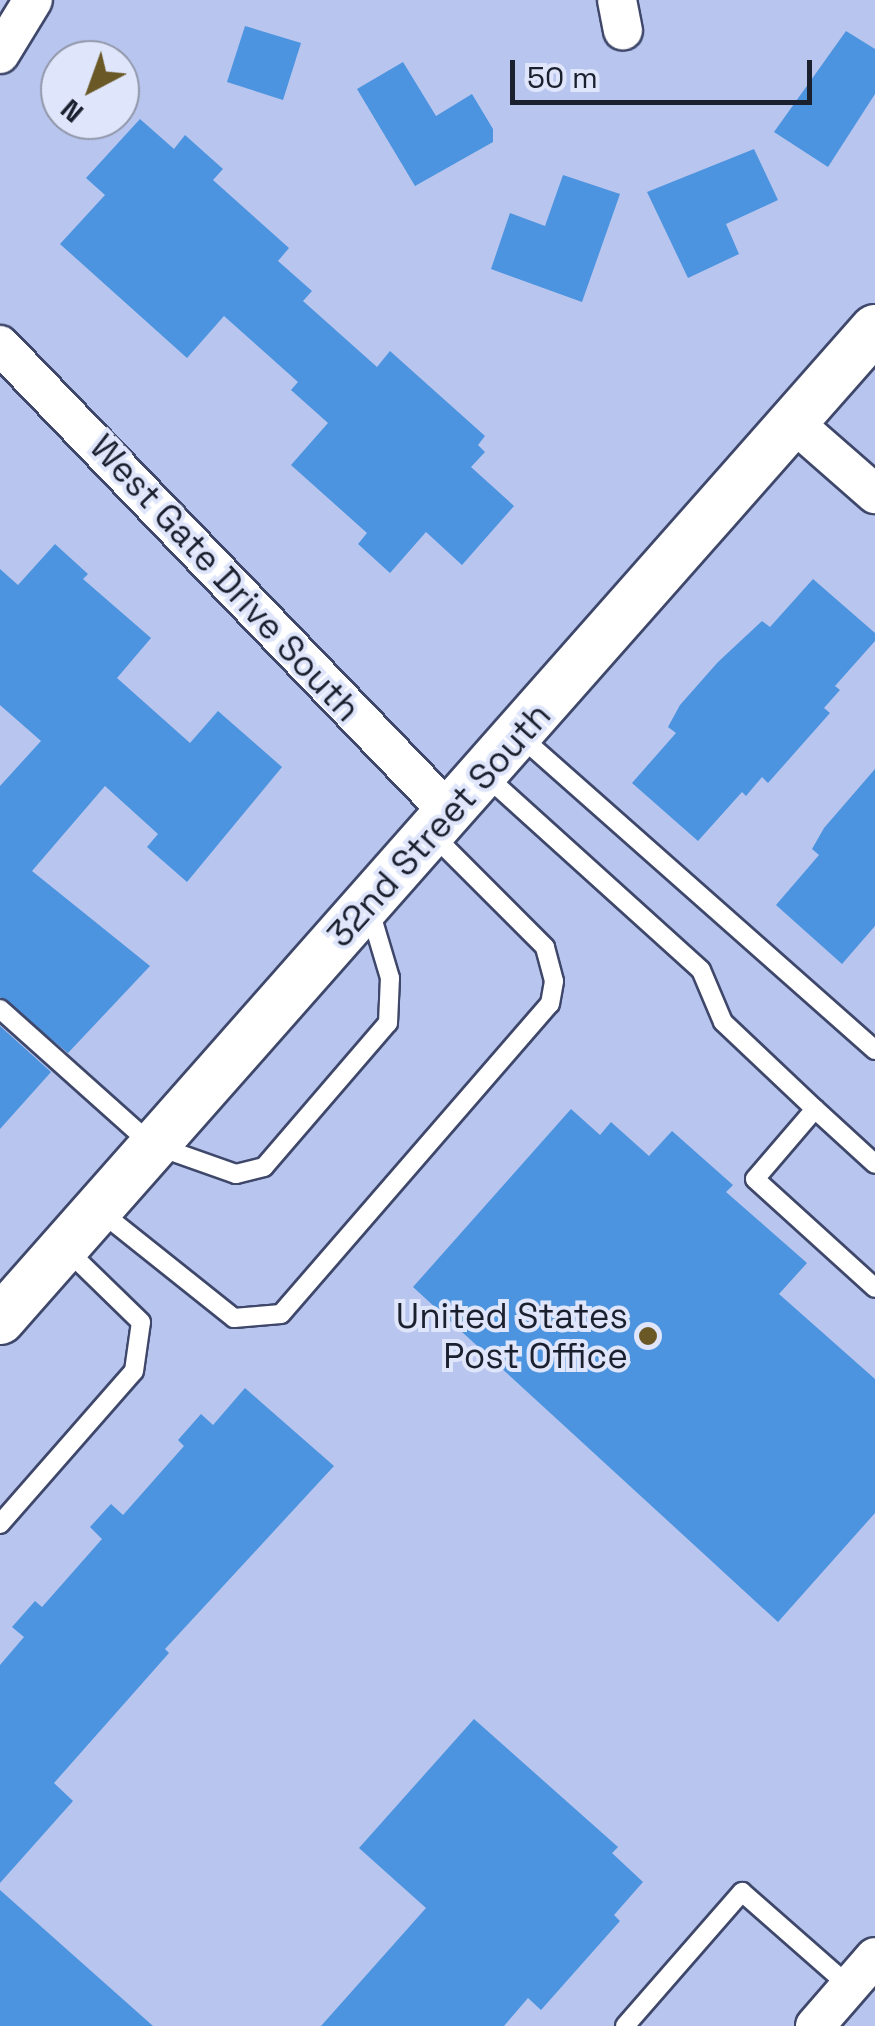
<!DOCTYPE html>
<html>
<head>
<meta charset="utf-8">
<style>
  body { margin:0 }
  #map { position:relative; width:875px; height:2026px; overflow:hidden; background:#b8c5ee; font-family:"Space Grotesk",sans-serif }
  div>[style] { position:absolute }
  .building>* { inset:0; background:#4c94df }
  .roads { filter:drop-shadow(2px 0 #3f486b) drop-shadow(-2px 0 #3f486b) drop-shadow(0 2px #3f486b) drop-shadow(0 -2px #3f486b) }
  .service>* { height:18px; margin:-9px; padding:0 9px; transform-origin:9px; border-radius:9px; background:#fff }
  .minor>* { height:38px; margin:-19px; padding:0 19px; transform-origin:19px; border-radius:19px; background:#fff }
  .tertiary>* { height:48px; margin:-24px; padding:0 24px; transform-origin:24px; border-radius:24px; background:#fff }
  .dots>* { width:28px; height:28px; translate:-50% -50%; box-sizing:border-box; border:5px solid #dfe6fb; border-radius:50% }
  span { translate:-50% -50%; white-space:nowrap; text-align:center; line-height:1.15; -webkit-text-stroke:8px #dfe6fb; paint-order:stroke }
  .street-label { font-size:35px; color:#1b202f }
  .poi-label { font-size:35px; color:#1b202f }
  .right { translate:-100% -50%; text-align:right }
  .north { position:absolute; left:40px; top:40px; width:100px; height:100px; box-sizing:border-box; background:#dfe6fb; border:2px solid #9197a9; border-radius:50%; rotate:221deg; font-size:28px; font-weight:700; line-height:40px; text-align:center; color:#1b202f }
  .north::after { content:''; display:block; margin:auto; width:35px; height:45px; background:#6a5927; clip-path:polygon(50% 0,100% 100%,50% 72%,0 100%) }
  .scale { position:absolute; left:510px; top:60px; width:302px; height:45px; box-sizing:border-box; border:5px solid #1b202f; border-top:0; padding-left:12px; font-size:30px; line-height:35px; white-space:nowrap; color:#1b202f; -webkit-text-stroke:8px #dfe6fb; paint-order:stroke }
</style>
</head>
<body>
<div id="map">
  <div class="building">
    <i style="clip-path:polygon(245px 26px,301px 43px,283px 100px,227px 82px)"></i>
    <i style="clip-path:polygon(846px 31px,875px 49px,875px 94px,828px 167px,774px 132px)"></i>
    <i style="clip-path:polygon(403px 62px,436px 116px,472px 94px,493px 129px,493px 142px,415px 186px,357px 89px)"></i>
    <i style="clip-path:polygon(140px 119px,174px 149px,185px 135px,223px 169px,213px 180px,289px 248px,278px 261px,312px 291px,303px 301px,377px 367px,390px 351px,485px 436px,478px 445px,485px 452px,471px 467px,514px 506px,462px 565px,426px 532px,390px 573px,358px 544px,367px 533px,291px 465px,328px 423px,291px 390px,298px 382px,224px 316px,187px 358px,60px 244px,105px 195px,86px 178px)"></i>
    <i style="clip-path:polygon(754px 149px,778px 200px,726px 224px,739px 254px,688px 278px,647px 192px)"></i>
    <i style="clip-path:polygon(563px 175px,620px 194px,582px 302px,491px 269px,510px 213px,545px 226px)"></i>
    <i style="clip-path:polygon(55px 544px,88px 574px,83px 579px,151px 638px,117px 678px,190px 743px,218px 711px,282px 767px,187px 882px,147px 847px,158px 834px,105px 786px,32px 871px,150px 966px,68px 1053px,0 997px,0 786px,41px 741px,0 705px,0 569px,18px 585px)"></i>
    <i style="clip-path:polygon(813px 579px,875px 633px,875px 641px,835px 686px,840px 690px,824px 708px,830px 713px,768px 783px,762px 777px,746px 796px,742px 792px,698px 841px,632px 783px,676px 733px,668px 727px,680px 705px,718px 662px,762px 621px,770px 627px)"></i>
    <i style="clip-path:polygon(875px 769px,875px 926px,842px 964px,776px 905px,819px 855px,812px 849px,824px 828px)"></i>
    <i style="clip-path:polygon(0 1026px,51px 1072px,0 1129px)"></i>
    <i style="clip-path:polygon(571px 1109px,600px 1135px,611px 1122px,649px 1156px,672px 1131px,733px 1185px,726px 1192px,807px 1263px,779px 1294px,875px 1379px,875px 1513px,778px 1622px,413px 1287px)"></i>
    <i style="clip-path:polygon(245px 1388px,334px 1466px,165px 1649px,169px 1653px,54px 1783px,73px 1801px,0 1883px,0 1665px,24px 1637px,12px 1627px,35px 1601px,42px 1607px,102px 1539px,90px 1527px,111px 1504px,123px 1515px,184px 1446px,178px 1440px,201px 1414px,213px 1425px)"></i>
    <i style="clip-path:polygon(474px 1719px,618px 1847px,612px 1853px,643px 1882px,614px 1915px,620px 1921px,541px 2010px,528px 1998px,504px 2026px,321px 2026px,426px 1908px,359px 1848px)"></i>
    <i style="clip-path:polygon(0 1890px,153px 2026px,0 2026px)"></i>
  </div>
  <div class="roads">
    <div class="service">
      <i style="left:520px;top:736px;width:474px;rotate:41.5deg"></i>
      <i style="left:484px;top:774px;width:292px;rotate:42.1deg"></i>
      <i style="left:701px;top:970px;width:56px;rotate:67.1deg"></i>
      <i style="left:723px;top:1022px;width:127px;rotate:43.4deg"></i>
      <i style="left:815px;top:1109px;width:92px;rotate:130.6deg"></i>
      <i style="left:755px;top:1179px;width:162px;rotate:42.2deg"></i>
      <i style="left:0;top:1009px;width:203px;rotate:41.8deg"></i>
      <i style="left:151px;top:1144px;width:90px;rotate:19.4deg"></i>
      <i style="left:236px;top:1174px;width:29px;rotate:-14deg"></i>
      <i style="left:264px;top:1167px;width:190px;rotate:-49.3deg"></i>
      <i style="left:388px;top:1023px;width:45px;rotate:-87.5deg"></i>
      <i style="left:390px;top:978px;width:70px;rotate:-106.6deg"></i>
      <i style="left:815px;top:1109px;width:81px;rotate:42.5deg"></i>
      <i style="left:101px;top:1212px;width:170px;rotate:38.6deg"></i>
      <i style="left:234px;top:1318px;width:47px;rotate:-4.9deg"></i>
      <i style="left:281px;top:1314px;width:410px;rotate:-49.1deg"></i>
      <i style="left:550px;top:1004px;width:23px;rotate:-80deg"></i>
      <i style="left:554px;top:981px;width:35px;rotate:-105deg"></i>
      <i style="left:545px;top:947px;width:161px;rotate:-135deg"></i>
      <i style="left:0;top:1524px;width:203px;rotate:-48.8deg"></i>
      <i style="left:134px;top:1371px;width:49px;rotate:-81.9deg"></i>
      <i style="left:141px;top:1322px;width:107px;rotate:-135.8deg"></i>
      <i style="left:625px;top:2026px;width:178px;rotate:-48.9deg"></i>
      <i style="left:742px;top:1892px;width:144px;rotate:41.3deg"></i>
    </div>
    <div class="minor">
      <i style="left:617px;top:0;width:31px;rotate:79deg"></i>
      <i style="left:0;top:54px;width:63px;rotate:-58.6deg"></i>
      <i style="left:0;top:345px;width:648px;rotate:46.13deg"></i>
      <i style="left:794px;top:423px;width:108px;rotate:41.2deg"></i>
      <i style="left:815px;top:2026px;width:91px;rotate:-49deg"></i>
    </div>
    <div class="tertiary">
      <i style="left:0;top:1320px;width:1322px;rotate:-48.56deg"></i>
    </div>
  </div>
  <div class="dots">
    <i style="left:648px;top:1336px;background:#6a5927"></i>
  </div>
  <div class="street-label">
    <span style="left:225px;top:578px;rotate:47deg">West Gate Drive South</span>
    <span style="left:439px;top:825px;rotate:-48deg">32nd Street South</span>
  </div>
  <div class="poi-label">
    <span class="right" style="left:628px;top:1336px">United States<br>Post Office</span>
  </div>
  <div class="north">N</div>
  <div class="scale">50 m</div>
</div>
</body>
</html>
